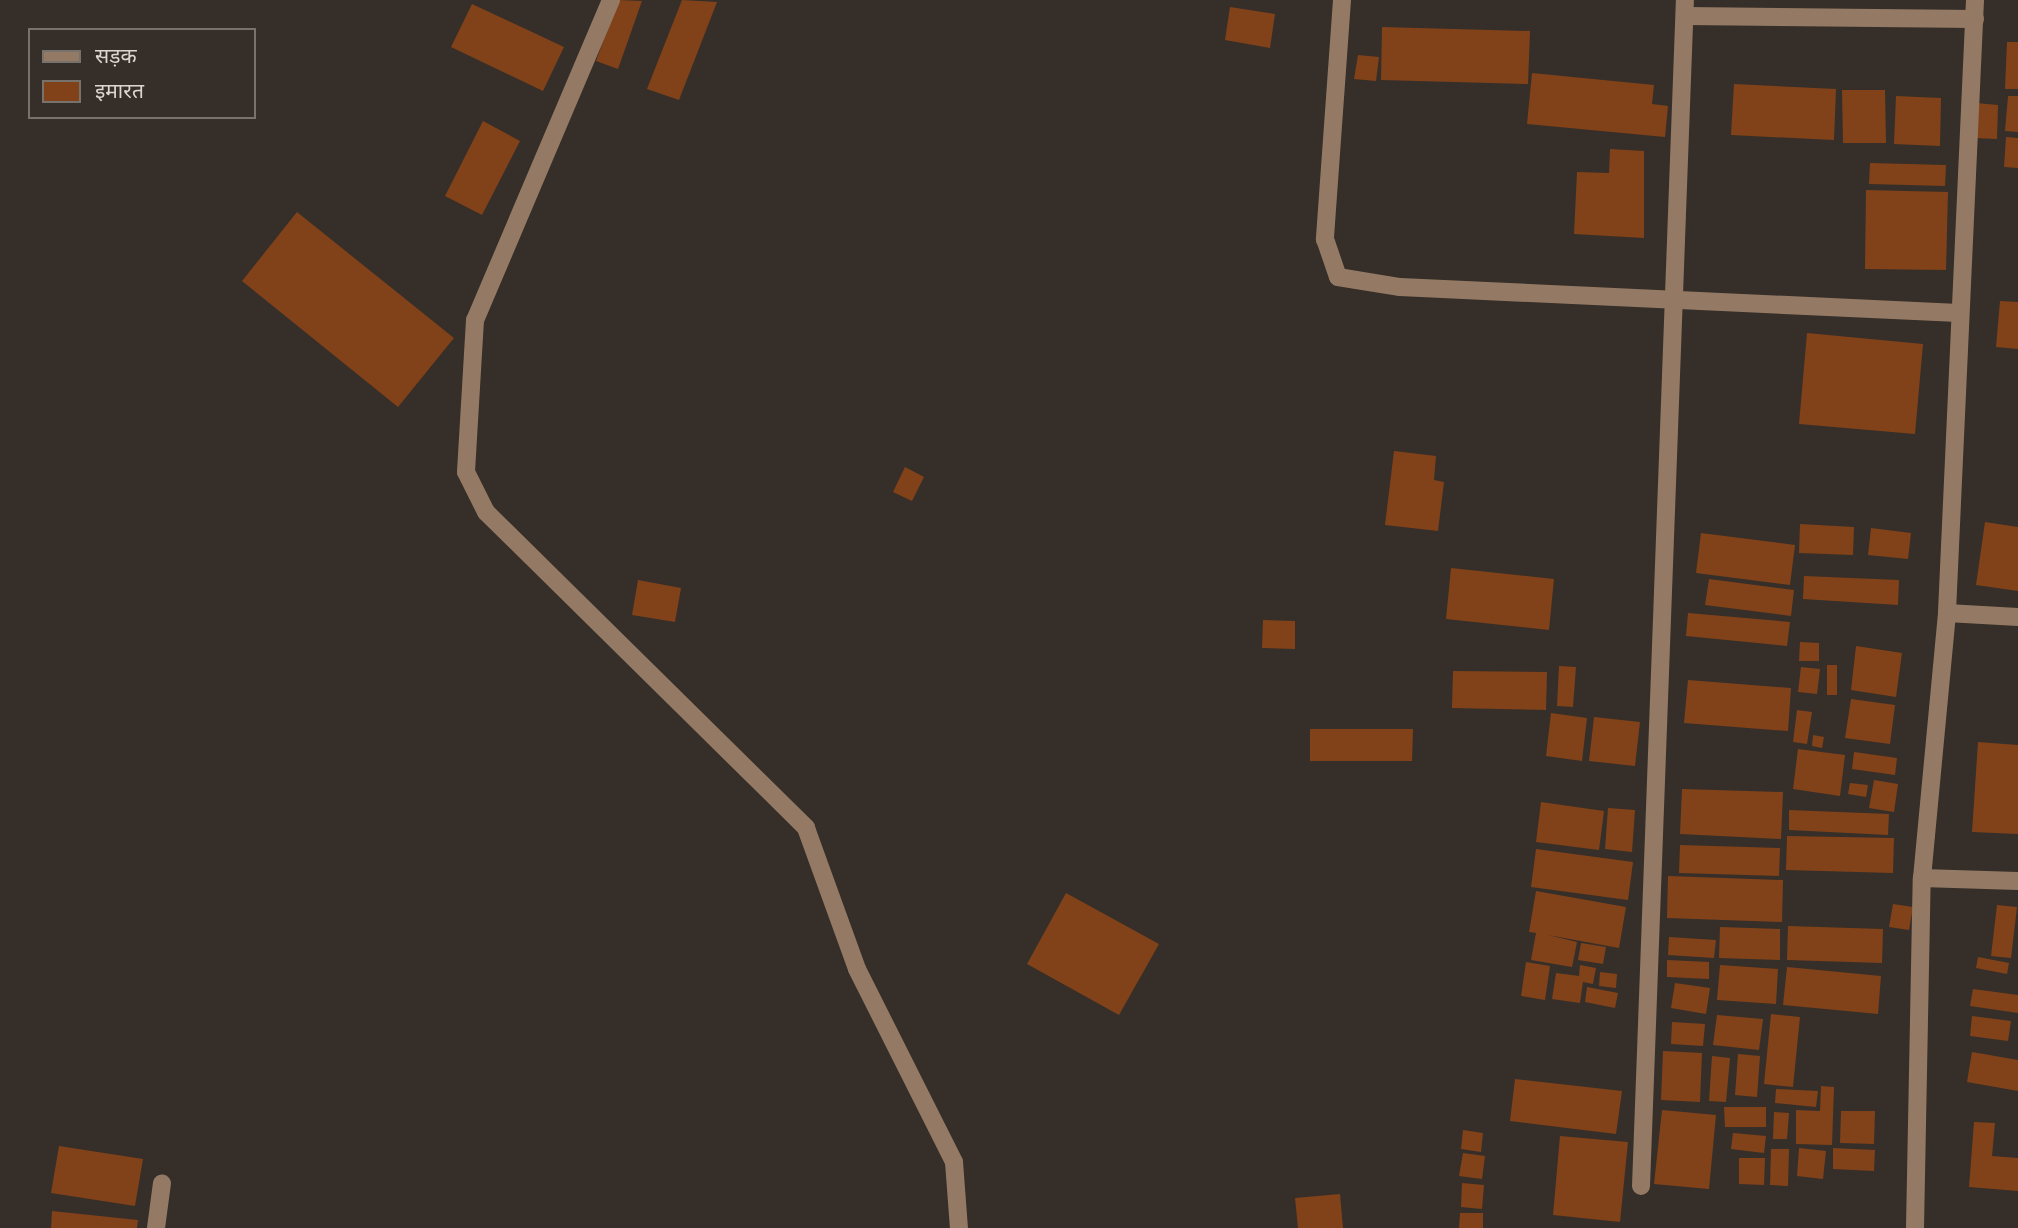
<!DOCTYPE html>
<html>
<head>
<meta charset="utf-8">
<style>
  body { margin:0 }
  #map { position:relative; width:2018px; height:1228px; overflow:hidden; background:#362e28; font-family:Barlow,"Noto Sans Devanagari",sans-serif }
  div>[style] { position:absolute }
  .building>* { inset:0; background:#814219 }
  .minor>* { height:18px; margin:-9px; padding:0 9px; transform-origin:9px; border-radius:9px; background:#947a64 }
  span { translate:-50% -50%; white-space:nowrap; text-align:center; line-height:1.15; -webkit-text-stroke:7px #362e28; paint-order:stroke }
  .legend { position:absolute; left:28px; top:28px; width:228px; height:91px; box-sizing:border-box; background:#362e28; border:2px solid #78726c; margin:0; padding:9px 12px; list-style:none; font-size:21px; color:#dcd7d3 }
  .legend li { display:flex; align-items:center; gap:14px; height:35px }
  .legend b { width:35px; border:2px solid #78726c }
</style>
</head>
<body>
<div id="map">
  <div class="building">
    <i style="clip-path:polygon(618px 0,642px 1px,618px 69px,596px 61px)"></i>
    <i style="clip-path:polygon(682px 0,717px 2px,679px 100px,647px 89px)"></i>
    <i style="clip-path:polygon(472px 4px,564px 47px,543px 91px,451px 47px)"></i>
    <i style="clip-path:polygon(1230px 7px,1275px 14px,1270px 48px,1225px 40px)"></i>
    <i style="clip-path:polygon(1382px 27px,1530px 31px,1528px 84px,1381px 80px)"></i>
    <i style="clip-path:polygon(2007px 42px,2018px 42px,2018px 89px,2005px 89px)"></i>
    <i style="clip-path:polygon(1358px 55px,1379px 57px,1376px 81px,1354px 79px)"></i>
    <i style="clip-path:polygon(1532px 73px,1654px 85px,1652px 104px,1668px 106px,1665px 137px,1527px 124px)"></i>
    <i style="clip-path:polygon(1734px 84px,1836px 89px,1834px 140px,1731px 135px)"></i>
    <i style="clip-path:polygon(1842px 90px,1885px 90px,1886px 143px,1843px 143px)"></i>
    <i style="clip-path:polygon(1896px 96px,1941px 98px,1940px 146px,1894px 144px)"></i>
    <i style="clip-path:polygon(2008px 96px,2018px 96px,2018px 132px,2005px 131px)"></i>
    <i style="clip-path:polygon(1976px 103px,1998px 105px,1997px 139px,1974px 138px)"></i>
    <i style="clip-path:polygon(483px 121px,520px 141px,482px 215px,445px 196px)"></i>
    <i style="clip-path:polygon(2006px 137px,2018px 138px,2018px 168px,2004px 167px)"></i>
    <i style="clip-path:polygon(1610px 149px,1644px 151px,1644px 238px,1574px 234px,1577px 172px,1609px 173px)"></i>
    <i style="clip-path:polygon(1870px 163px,1946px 165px,1945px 186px,1869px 184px)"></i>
    <i style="clip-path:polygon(1866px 190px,1948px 192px,1946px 270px,1865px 269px)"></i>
    <i style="clip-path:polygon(297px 212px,454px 338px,398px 407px,242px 281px)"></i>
    <i style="clip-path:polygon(2000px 301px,2018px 302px,2018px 349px,1996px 347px)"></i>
    <i style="clip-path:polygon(1807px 333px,1923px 344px,1915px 434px,1799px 424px)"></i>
    <i style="clip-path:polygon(1394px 451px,1436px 456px,1434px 480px,1444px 482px,1438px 531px,1385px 525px)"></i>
    <i style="clip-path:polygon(905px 467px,924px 477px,912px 501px,893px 492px)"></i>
    <i style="clip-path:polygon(1985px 522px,2018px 527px,2018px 591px,1976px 585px)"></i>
    <i style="clip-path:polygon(1800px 524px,1854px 527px,1853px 555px,1799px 553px)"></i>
    <i style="clip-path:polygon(1871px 528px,1911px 533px,1908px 559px,1868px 555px)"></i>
    <i style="clip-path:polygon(1701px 533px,1795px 545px,1790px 585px,1696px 573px)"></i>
    <i style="clip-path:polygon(1451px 568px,1554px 579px,1549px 630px,1446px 619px)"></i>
    <i style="clip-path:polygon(1804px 576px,1899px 580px,1898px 605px,1803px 599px)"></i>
    <i style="clip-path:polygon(1709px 579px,1794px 590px,1791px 616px,1705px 605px)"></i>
    <i style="clip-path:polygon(638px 580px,681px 588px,675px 622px,632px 615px)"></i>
    <i style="clip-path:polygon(1688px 613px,1790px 622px,1787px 646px,1686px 636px)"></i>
    <i style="clip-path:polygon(1263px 620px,1295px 621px,1295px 649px,1262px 648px)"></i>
    <i style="clip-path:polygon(1800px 642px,1819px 643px,1819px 661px,1799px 661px)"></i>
    <i style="clip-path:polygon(1856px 646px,1902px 653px,1896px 697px,1851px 690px)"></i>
    <i style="clip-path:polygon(1827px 665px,1837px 665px,1837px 695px,1827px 695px)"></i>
    <i style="clip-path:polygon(1559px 666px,1576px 667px,1573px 707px,1557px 706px)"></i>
    <i style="clip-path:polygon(1801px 667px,1820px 669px,1817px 694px,1798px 692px)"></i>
    <i style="clip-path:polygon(1453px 671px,1547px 672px,1546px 710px,1452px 708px)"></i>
    <i style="clip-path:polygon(1688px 680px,1791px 688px,1788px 731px,1684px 723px)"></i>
    <i style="clip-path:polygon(1851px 699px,1895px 705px,1890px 744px,1845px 738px)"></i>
    <i style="clip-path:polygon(1797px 710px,1812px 712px,1807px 744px,1793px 742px)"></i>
    <i style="clip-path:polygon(1551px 713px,1587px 718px,1582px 761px,1546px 756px)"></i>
    <i style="clip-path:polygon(1594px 717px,1640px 722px,1635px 766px,1589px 761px)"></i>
    <i style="clip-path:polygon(1310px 729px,1413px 729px,1412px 761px,1310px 761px)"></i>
    <i style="clip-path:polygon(1813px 735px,1824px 737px,1822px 748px,1812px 746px)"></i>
    <i style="clip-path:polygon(1978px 742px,2018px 745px,2018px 834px,1972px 832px)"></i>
    <i style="clip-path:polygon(1798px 749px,1845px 755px,1840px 796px,1793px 789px)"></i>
    <i style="clip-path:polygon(1854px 752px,1897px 758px,1895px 775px,1852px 769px)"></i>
    <i style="clip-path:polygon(1874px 780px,1898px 784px,1894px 812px,1869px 808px)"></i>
    <i style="clip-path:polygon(1850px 783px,1868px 785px,1866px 797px,1848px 794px)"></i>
    <i style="clip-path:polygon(1682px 789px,1783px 792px,1781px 839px,1680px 834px)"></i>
    <i style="clip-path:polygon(1541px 802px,1604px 811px,1599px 850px,1536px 842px)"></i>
    <i style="clip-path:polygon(1608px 808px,1635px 810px,1632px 852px,1605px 849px)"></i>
    <i style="clip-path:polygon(1789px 810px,1889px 814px,1888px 835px,1789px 830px)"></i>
    <i style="clip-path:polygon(1787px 836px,1894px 838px,1893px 873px,1786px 870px)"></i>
    <i style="clip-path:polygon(1680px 845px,1780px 848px,1779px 876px,1679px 873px)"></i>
    <i style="clip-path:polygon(1536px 849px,1633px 862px,1628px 900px,1531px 887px)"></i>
    <i style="clip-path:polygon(1668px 876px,1783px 880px,1782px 922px,1667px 918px)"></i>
    <i style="clip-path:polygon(1536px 891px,1626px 907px,1619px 948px,1548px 935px,1577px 942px,1572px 967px,1531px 960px,1536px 933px,1529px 932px)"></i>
    <i style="clip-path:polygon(1066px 893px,1159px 944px,1119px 1015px,1027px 964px)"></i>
    <i style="clip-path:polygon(1893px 904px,1913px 907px,1909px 930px,1889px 927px)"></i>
    <i style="clip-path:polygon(1997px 905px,2017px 907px,2011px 958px,1991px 956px)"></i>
    <i style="clip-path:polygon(1788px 926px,1883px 929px,1882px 963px,1787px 960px)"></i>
    <i style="clip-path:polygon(1720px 927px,1780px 929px,1780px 960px,1719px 958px)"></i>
    <i style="clip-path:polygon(1669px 937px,1716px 940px,1714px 958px,1668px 955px)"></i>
    <i style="clip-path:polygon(1581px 943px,1606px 947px,1603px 964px,1578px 960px)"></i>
    <i style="clip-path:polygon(1978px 957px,2009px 963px,2007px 974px,1976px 968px)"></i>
    <i style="clip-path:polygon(1667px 960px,1709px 962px,1709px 979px,1667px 977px)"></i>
    <i style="clip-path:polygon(1526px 962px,1550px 966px,1545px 1000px,1521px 996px)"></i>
    <i style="clip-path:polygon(1580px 965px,1596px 968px,1593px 984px,1583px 982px,1580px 1003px,1552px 999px,1556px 973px,1579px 976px)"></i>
    <i style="clip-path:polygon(1720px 965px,1778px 969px,1776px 1004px,1717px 1000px)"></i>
    <i style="clip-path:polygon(1787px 967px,1881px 976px,1878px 1014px,1783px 1005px)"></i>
    <i style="clip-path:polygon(1600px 972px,1617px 974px,1616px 988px,1599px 986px)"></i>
    <i style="clip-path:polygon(1675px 983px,1710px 988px,1706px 1014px,1671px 1008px)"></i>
    <i style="clip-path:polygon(1587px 987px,1618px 993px,1615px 1008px,1585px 1002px)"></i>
    <i style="clip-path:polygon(1973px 989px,2018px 995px,2018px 1013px,1970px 1006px)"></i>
    <i style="clip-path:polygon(1771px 1014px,1800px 1017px,1793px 1087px,1764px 1084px)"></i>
    <i style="clip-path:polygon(1717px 1015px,1763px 1019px,1759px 1050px,1713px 1045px)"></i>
    <i style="clip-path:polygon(1972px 1016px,2011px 1021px,2008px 1041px,1970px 1036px)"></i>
    <i style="clip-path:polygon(1672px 1022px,1705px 1024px,1703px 1046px,1671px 1044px)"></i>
    <i style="clip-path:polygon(1663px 1051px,1702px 1053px,1700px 1102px,1661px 1100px)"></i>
    <i style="clip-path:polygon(1972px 1052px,2018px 1060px,2018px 1091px,1967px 1082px)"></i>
    <i style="clip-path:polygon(1738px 1054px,1760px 1056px,1757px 1097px,1735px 1095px)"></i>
    <i style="clip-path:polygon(1712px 1056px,1730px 1058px,1726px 1102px,1709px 1101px)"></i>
    <i style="clip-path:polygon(1515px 1079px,1622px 1091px,1616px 1134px,1510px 1121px)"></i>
    <i style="clip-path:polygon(1821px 1086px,1834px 1087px,1832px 1145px,1796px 1144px,1796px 1110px,1820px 1111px)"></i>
    <i style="clip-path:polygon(1776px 1089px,1818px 1091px,1816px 1107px,1775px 1103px)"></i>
    <i style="clip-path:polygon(1724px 1107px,1766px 1107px,1766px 1127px,1725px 1127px)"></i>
    <i style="clip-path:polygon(1662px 1110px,1716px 1115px,1709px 1189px,1654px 1184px)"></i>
    <i style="clip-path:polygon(1841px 1111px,1875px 1111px,1874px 1144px,1840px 1143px)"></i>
    <i style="clip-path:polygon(1774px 1112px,1789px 1113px,1787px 1139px,1773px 1139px)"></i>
    <i style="clip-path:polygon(1974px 1122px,1995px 1123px,1992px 1156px,2018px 1158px,2018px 1191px,1969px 1187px)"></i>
    <i style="clip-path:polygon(1463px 1130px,1483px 1133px,1481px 1152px,1461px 1149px)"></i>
    <i style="clip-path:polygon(1733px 1133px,1766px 1136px,1764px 1153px,1731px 1149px)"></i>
    <i style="clip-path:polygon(1560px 1136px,1628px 1142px,1620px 1222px,1553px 1215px)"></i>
    <i style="clip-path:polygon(59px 1146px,143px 1159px,135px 1206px,51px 1193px)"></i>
    <i style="clip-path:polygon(1799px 1148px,1826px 1151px,1823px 1179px,1797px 1176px)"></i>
    <i style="clip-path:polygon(1833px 1148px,1875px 1150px,1874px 1171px,1833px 1169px)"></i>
    <i style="clip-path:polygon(1771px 1149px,1789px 1149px,1788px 1186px,1770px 1185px)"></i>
    <i style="clip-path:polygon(1463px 1153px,1485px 1156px,1482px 1179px,1459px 1176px)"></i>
    <i style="clip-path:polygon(1739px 1158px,1765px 1158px,1764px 1185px,1739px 1184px)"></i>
    <i style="clip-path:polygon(1462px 1183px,1484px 1185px,1482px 1209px,1461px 1207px)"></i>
    <i style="clip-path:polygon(1340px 1194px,1343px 1228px,1298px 1228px,1295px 1198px)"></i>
    <i style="clip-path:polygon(52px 1211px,138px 1220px,137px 1228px,51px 1228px)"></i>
    <i style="clip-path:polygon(1460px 1213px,1483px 1213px,1483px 1228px,1459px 1228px)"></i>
  </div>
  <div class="minor">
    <i style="left:611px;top:0;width:348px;rotate:113deg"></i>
    <i style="left:475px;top:320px;width:152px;rotate:93.4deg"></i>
    <i style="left:466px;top:472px;width:45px;rotate:63.4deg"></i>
    <i style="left:486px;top:512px;width:450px;rotate:44.6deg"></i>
    <i style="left:806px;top:828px;width:150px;rotate:70.1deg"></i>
    <i style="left:857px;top:969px;width:216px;rotate:63.3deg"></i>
    <i style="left:954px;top:1162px;width:66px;rotate:85.7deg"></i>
    <i style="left:1342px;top:0;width:240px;rotate:94.1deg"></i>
    <i style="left:1325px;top:239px;width:40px;rotate:71.1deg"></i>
    <i style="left:1338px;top:277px;width:63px;rotate:9.2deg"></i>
    <i style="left:1400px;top:287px;width:559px;rotate:2.67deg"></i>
    <i style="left:1975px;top:0;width:614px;rotate:92.62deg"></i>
    <i style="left:1947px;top:613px;width:71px;rotate:3.2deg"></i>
    <i style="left:1685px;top:16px;width:290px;rotate:0.6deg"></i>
    <i style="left:1922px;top:878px;width:96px;rotate:1.8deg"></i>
    <i style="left:1641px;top:1186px;width:1187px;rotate:-87.88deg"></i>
    <i style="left:156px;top:1228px;width:45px;rotate:-82.4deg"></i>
    <i style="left:1915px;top:1228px;width:350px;rotate:-88.9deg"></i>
    <i style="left:1922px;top:878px;width:266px;rotate:-84.6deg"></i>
  </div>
  <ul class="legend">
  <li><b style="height:9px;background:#947a64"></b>सड़क</li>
  <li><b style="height:19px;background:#814219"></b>इमारत</li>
  </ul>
</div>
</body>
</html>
